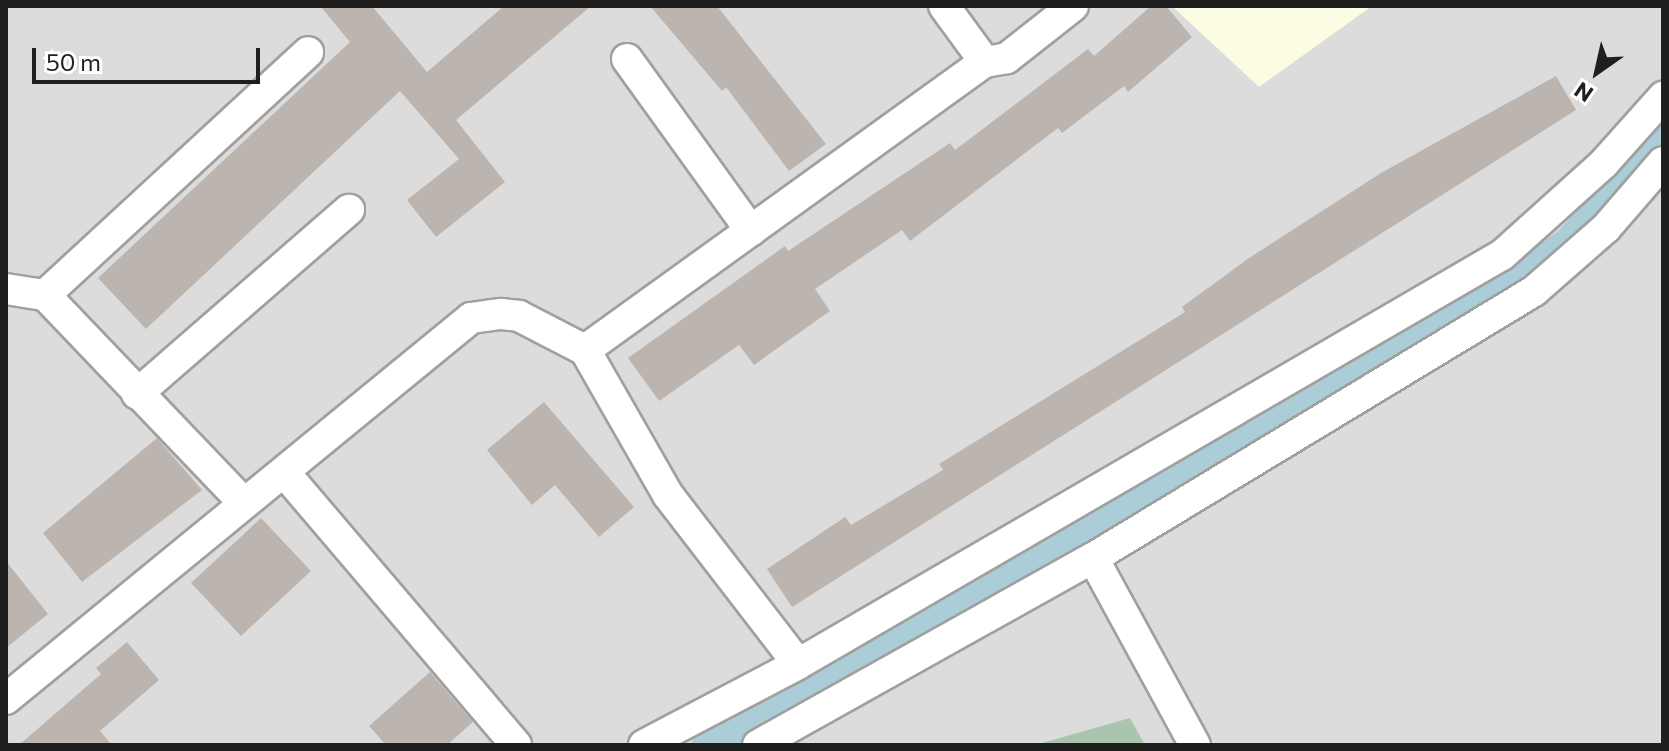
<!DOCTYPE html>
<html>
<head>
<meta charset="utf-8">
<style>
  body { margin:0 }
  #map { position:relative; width:1669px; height:751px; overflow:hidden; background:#efece6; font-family:Commissioner,sans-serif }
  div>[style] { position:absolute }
  .residential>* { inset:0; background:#dddcdc }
  .education>* { inset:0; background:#fbfce2 }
  .cemetery>* { inset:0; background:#a9c5ae }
  .canal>* { height:32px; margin:-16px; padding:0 16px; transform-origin:16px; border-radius:16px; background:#abcdd8 }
  .building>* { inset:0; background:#bcb5af }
  .roads { filter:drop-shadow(2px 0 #a0a0a0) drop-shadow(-2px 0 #a0a0a0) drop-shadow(0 2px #a0a0a0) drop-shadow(0 -2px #a0a0a0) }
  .minor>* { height:30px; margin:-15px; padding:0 15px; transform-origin:15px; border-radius:15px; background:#fff }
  span { translate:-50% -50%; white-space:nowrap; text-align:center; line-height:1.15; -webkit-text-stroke:6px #fff; paint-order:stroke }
  .frame { position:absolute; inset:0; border:8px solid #1f1f1f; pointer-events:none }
  .north { position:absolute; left:1557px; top:32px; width:80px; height:80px; -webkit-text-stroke:6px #fff; paint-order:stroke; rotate:214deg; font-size:22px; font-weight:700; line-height:32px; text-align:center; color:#1f1f1f }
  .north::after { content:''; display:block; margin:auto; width:28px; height:36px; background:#1f1f1f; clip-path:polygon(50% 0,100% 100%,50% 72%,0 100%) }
  .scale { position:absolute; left:32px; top:48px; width:228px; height:36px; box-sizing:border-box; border:4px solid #1f1f1f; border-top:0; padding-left:10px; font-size:24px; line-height:28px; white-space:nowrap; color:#1f1f1f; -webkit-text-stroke:6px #fff; paint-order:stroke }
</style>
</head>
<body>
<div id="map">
  <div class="residential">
    <i style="clip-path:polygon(6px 6px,1663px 6px,1663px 745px,6px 745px)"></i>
  </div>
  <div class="education">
    <i style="clip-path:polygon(1172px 6px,1372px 6px,1259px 87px)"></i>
  </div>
  <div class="cemetery">
    <i style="clip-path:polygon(1130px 718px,1145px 745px,1035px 745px)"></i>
  </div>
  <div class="canal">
    <i style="left:708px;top:745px;width:500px;rotate:-30.4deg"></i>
    <i style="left:1139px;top:492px;width:389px;rotate:-28.9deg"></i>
    <i style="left:1479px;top:304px;width:109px;rotate:-34.1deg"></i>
    <i style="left:1569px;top:243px;width:139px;rotate:-47.6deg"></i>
  </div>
  <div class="building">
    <i style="clip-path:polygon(320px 6px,372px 6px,427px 72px,504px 6px,591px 6px,456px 120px,505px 182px,436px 237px,407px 200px,459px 159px,400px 91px,146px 329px,98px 278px,350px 42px)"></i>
    <i style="clip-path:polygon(650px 6px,717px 6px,826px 144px,789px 171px,726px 87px,722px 91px)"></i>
    <i style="clip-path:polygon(1151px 6px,1166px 6px,1192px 37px,1128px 92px,1124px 86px,1062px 133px,1058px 128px,910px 241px,902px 230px,815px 289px,830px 311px,754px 365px,739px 345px,659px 401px,628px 358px,785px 246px,788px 251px,950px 143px,955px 150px,1088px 49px,1094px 56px)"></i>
    <i style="clip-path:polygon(1556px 76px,1576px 110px,792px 607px,767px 569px,845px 517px,851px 525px,943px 470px,939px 464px,1185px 312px,1182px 307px,1249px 258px,1381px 173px)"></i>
    <i style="clip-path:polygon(544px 402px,634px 507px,599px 537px,555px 485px,532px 505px,487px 450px)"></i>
    <i style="clip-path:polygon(157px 438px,202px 490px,82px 582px,43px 533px)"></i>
    <i style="clip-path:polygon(261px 518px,311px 571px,241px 636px,191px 583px)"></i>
    <i style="clip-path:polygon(6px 561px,48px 614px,6px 648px)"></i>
    <i style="clip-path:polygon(127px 642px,159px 680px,100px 731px,112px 745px,19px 745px,101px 674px,96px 668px)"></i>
    <i style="clip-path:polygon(430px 672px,473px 722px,447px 745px,386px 745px,369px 726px)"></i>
  </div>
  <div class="roads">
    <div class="minor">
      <i style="left:944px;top:6px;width:69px;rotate:53.8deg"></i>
      <i style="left:627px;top:59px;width:212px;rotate:54.2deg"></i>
      <i style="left:6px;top:289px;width:39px;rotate:9deg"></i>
      <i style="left:45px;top:295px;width:358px;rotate:-42.7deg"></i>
      <i style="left:45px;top:295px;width:288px;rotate:46.3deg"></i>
      <i style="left:585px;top:350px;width:493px;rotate:-35.8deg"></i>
      <i style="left:985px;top:62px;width:22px;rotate:-10deg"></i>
      <i style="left:1007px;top:58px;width:84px;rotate:-38.2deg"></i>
      <i style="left:137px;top:394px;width:281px;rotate:-41deg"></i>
      <i style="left:284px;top:472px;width:358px;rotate:49.6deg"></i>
      <i style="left:1093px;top:558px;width:516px;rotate:-31.19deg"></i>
      <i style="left:1534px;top:291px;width:96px;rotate:-41.2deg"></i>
      <i style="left:1606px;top:228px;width:87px;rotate:-49.2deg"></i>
      <i style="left:6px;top:699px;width:601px;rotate:-39.33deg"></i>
      <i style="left:471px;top:318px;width:30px;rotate:-8deg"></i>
      <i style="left:501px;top:314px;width:18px;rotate:6deg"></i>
      <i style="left:519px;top:316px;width:74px;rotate:27.3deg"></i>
      <i style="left:585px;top:350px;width:167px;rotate:60.2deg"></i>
      <i style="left:668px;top:495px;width:213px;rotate:52.4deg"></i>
      <i style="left:644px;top:745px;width:174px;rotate:-27.7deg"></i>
      <i style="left:798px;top:664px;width:814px;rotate:-30.16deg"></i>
      <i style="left:1502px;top:255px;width:137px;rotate:-42deg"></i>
      <i style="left:1604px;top:163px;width:89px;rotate:-48.2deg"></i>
      <i style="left:758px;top:745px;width:384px;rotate:-29.2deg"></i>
      <i style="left:1093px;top:558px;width:213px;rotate:61.4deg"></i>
    </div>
  </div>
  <div class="frame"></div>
  <div class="north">N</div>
  <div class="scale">50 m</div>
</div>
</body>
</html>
